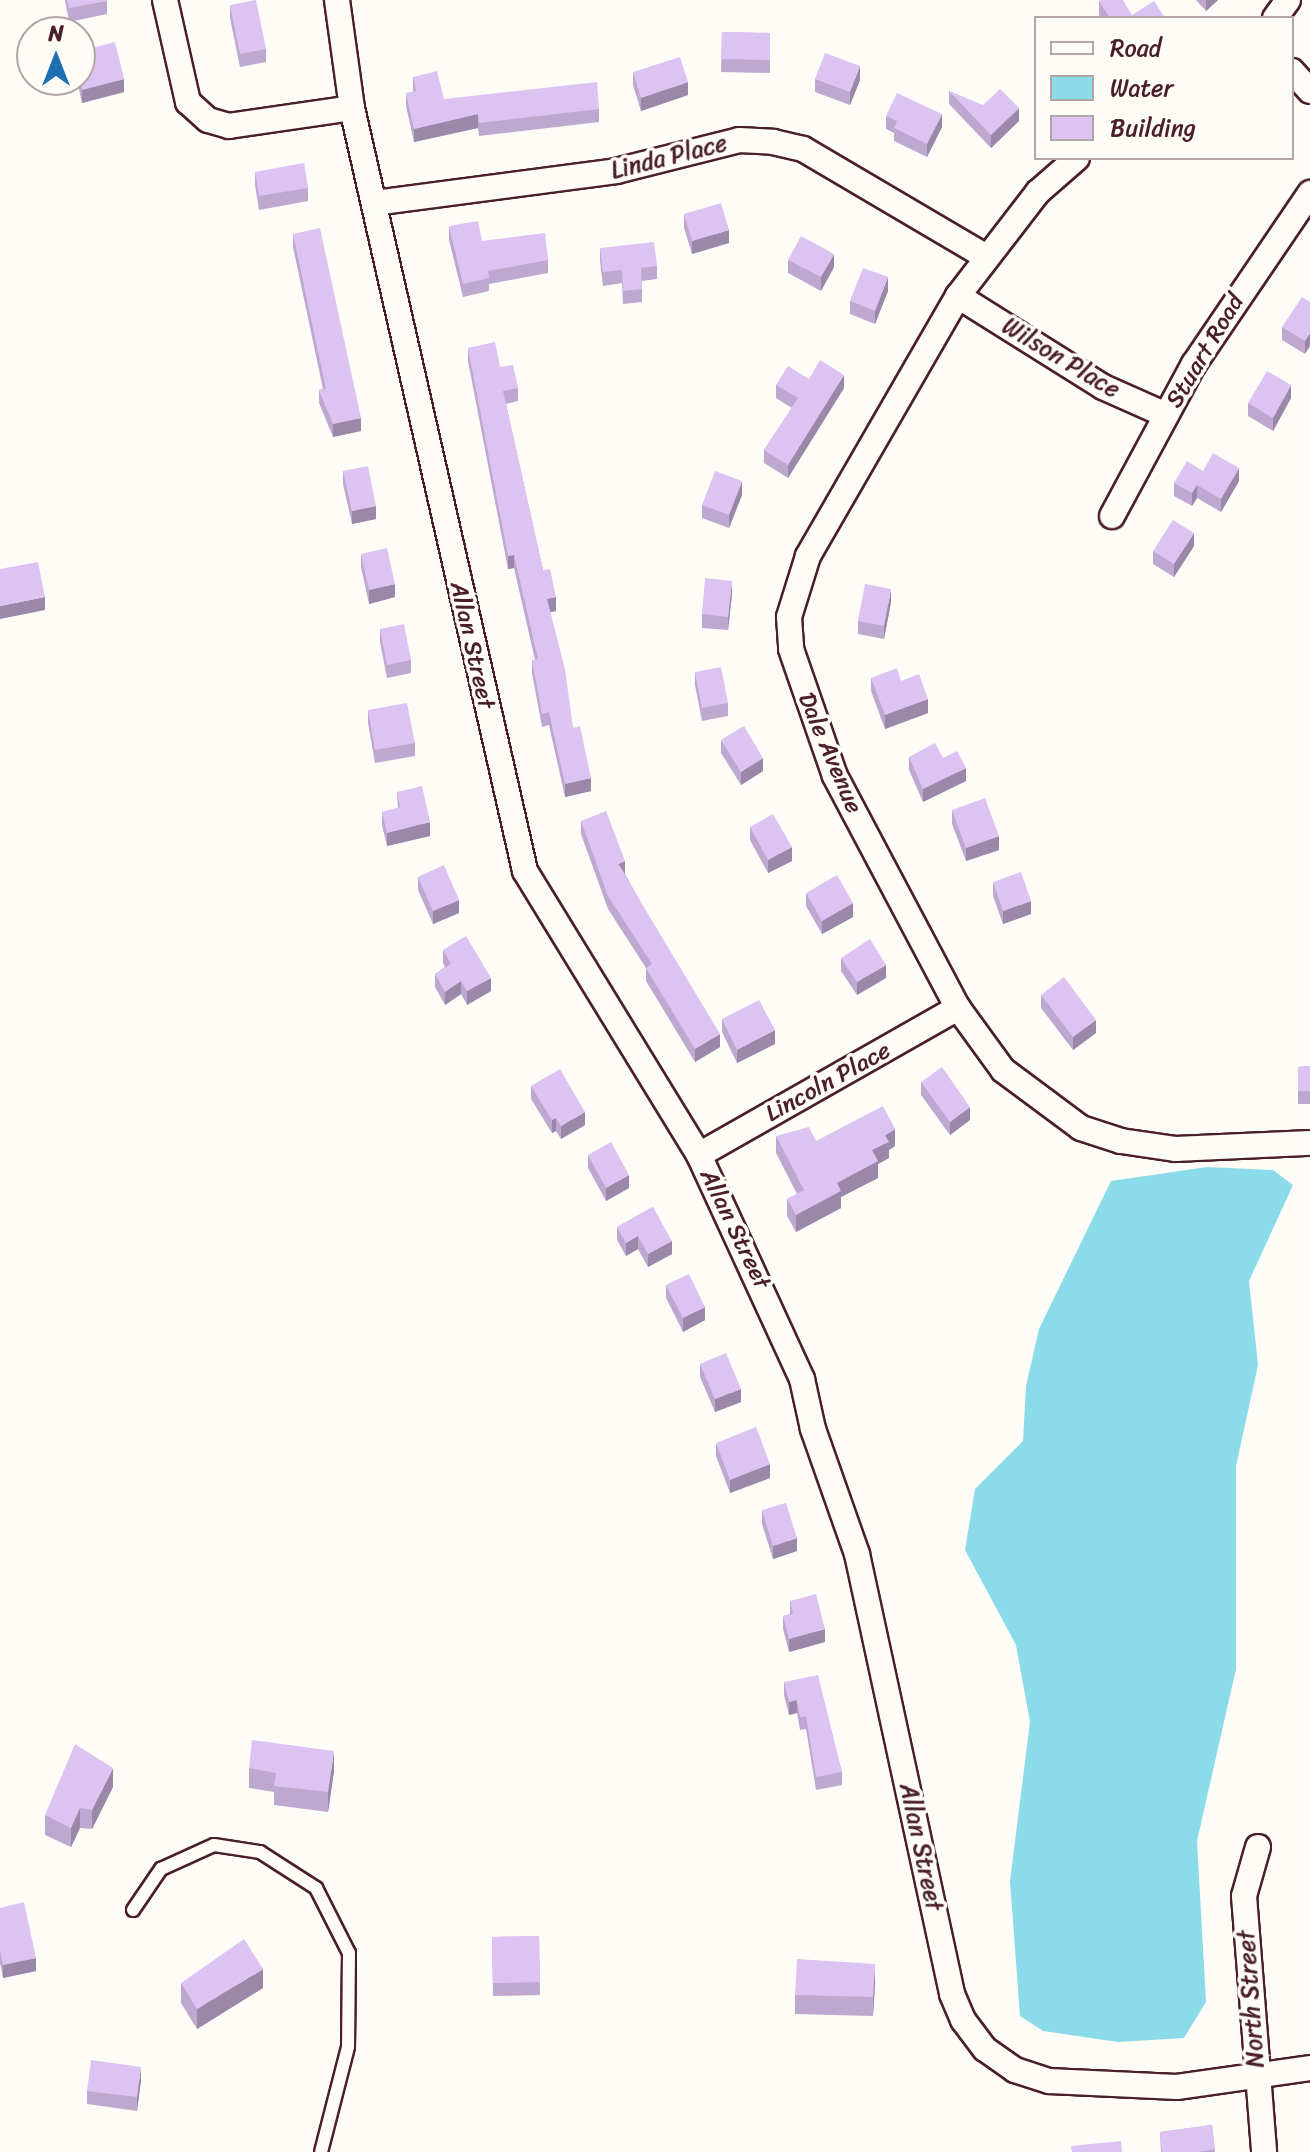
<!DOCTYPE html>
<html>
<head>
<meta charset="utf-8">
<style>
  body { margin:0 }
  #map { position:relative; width:1310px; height:2152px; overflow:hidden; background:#fdfcf7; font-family:Sriracha,sans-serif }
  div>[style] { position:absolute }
  .water>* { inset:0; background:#8cdbea }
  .roads { filter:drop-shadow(2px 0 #4a1f2b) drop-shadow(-2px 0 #4a1f2b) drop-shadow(0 2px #4a1f2b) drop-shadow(0 -2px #4a1f2b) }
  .lane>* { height:12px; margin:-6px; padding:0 6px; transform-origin:6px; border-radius:6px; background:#fdfcf7 }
  .street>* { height:24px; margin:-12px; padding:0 12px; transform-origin:12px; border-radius:12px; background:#fdfcf7 }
  .wall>* { inset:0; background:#bea8d0 }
  .shaded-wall>* { inset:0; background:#9b88a9 }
  .building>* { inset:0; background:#ddc3f2 }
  span { translate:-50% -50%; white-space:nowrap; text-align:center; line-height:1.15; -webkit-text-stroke:7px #fdfcf7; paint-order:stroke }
  .street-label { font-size:24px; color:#4a1f2b }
  .legend { position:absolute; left:1034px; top:16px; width:260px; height:144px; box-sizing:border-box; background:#fdfcf7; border:2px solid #b5a4a5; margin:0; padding:10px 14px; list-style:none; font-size:24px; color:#4a1f2b }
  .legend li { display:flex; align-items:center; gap:16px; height:40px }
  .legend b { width:40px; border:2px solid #b5a4a5 }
  .north { position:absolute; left:16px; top:16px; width:80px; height:80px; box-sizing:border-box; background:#fdfcf7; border:2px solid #b5a4a5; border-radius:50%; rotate:0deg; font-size:22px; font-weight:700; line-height:32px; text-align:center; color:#4a1f2b }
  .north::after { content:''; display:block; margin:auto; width:28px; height:36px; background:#1f6fb2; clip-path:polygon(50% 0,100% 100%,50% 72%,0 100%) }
</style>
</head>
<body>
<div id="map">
  <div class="water">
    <i style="clip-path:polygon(1207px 1167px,1273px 1170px,1293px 1185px,1249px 1281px,1258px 1365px,1236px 1466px,1236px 1669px,1197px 1841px,1206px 2002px,1184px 2038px,1118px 2042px,1043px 2031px,1020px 2016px,1010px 1881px,1030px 1722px,1016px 1645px,965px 1550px,975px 1489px,1023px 1441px,1026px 1386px,1039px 1329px,1111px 1181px)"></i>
  </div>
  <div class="roads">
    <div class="lane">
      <i style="left:133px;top:1910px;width:50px;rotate:-55.7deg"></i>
      <i style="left:161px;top:1869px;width:58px;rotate:-24.4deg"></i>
      <i style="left:214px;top:1845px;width:47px;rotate:8.7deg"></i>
      <i style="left:260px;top:1852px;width:67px;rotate:32.7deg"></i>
      <i style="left:316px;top:1888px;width:73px;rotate:63.1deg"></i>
      <i style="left:349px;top:1953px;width:94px;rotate:90.6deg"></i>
      <i style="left:348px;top:2047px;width:108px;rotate:104.4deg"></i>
    </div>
    <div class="street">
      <i style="left:165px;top:0;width:105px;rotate:77.3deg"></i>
      <i style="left:188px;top:102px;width:27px;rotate:42deg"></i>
      <i style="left:208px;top:120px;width:22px;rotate:16deg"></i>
      <i style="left:229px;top:126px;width:124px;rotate:-8.3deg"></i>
      <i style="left:337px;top:0;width:109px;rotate:82.1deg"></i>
      <i style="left:352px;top:108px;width:782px;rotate:77.22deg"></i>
      <i style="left:525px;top:871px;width:333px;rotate:58.5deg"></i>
      <i style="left:699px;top:1155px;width:247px;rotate:65.3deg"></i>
      <i style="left:802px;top:1379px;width:51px;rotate:77.6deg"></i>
      <i style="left:813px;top:1429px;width:133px;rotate:70.6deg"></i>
      <i style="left:857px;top:1554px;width:450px;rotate:77.8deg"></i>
      <i style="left:952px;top:1994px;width:28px;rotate:67deg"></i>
      <i style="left:963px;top:2020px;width:36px;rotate:53deg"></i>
      <i style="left:985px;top:2049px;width:37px;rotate:35deg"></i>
      <i style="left:1015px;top:2070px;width:36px;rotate:18deg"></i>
      <i style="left:1049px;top:2081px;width:128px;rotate:2.7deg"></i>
      <i style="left:1177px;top:2087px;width:134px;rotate:-8.1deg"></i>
      <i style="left:1275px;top:18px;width:22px;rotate:-54deg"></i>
      <i style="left:1292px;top:71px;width:27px;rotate:48deg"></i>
      <i style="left:1077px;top:158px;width:52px;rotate:138.9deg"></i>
      <i style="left:1038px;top:192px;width:131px;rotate:127.6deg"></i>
      <i style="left:958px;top:296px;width:300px;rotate:120deg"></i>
      <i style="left:808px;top:556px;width:64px;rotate:107.3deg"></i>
      <i style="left:789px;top:617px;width:32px;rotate:86deg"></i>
      <i style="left:791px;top:649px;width:134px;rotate:70.9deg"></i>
      <i style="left:835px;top:776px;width:263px;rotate:62.1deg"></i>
      <i style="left:958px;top:1008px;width:77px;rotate:54deg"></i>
      <i style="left:1003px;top:1070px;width:97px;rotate:36.6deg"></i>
      <i style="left:1081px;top:1128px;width:42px;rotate:18deg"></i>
      <i style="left:1121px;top:1141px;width:56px;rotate:8.3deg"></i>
      <i style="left:1176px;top:1149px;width:134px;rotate:-2.6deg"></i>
      <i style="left:374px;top:203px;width:244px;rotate:-7.5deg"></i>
      <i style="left:616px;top:171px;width:127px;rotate:-14.1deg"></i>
      <i style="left:739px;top:140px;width:34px;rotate:3deg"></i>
      <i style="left:773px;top:142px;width:31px;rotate:13deg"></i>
      <i style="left:803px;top:149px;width:211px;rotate:30.5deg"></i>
      <i style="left:958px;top:296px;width:171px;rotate:32.1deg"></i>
      <i style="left:1103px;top:387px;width:69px;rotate:24deg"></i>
      <i style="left:1112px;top:516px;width:173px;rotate:-61.7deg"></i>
      <i style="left:1194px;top:364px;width:207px;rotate:-55.8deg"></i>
      <i style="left:699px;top:1155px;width:298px;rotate:-29.6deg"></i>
      <i style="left:1258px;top:1847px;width:51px;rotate:105.9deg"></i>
      <i style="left:1244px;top:1896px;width:257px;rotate:85.5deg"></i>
    </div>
  </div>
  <div class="wall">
    <i style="clip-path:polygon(65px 0,107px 0,107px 14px,69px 22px)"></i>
    <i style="clip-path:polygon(1196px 0,1218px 0,1206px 11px)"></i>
    <i style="clip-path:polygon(1099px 1px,1132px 15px,1165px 18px,1101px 18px,1099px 15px)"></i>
    <i style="clip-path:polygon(230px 5px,266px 49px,266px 62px,240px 67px,230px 18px)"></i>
    <i style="clip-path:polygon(722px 32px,770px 33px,770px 73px,721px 72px)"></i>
    <i style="clip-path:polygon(88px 49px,124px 92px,82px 103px,78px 85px,78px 80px,80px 80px,89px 69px,88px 62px)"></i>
    <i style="clip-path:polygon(633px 72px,688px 95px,641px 111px,633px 85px)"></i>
    <i style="clip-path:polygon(413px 77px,444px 99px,599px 109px,599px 122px,479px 136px,478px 128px,414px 142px,406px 106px,406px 93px,413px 92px)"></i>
    <i style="clip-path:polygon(815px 79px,860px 80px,850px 105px,815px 92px)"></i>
    <i style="clip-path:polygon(949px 91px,1019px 121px,991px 148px,949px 104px)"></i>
    <i style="clip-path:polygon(886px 116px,942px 127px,927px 157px,894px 141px,894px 133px,886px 129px)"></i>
    <i style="clip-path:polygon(255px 172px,308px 188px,308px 201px,259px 210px,255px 185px)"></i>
    <i style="clip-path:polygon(684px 214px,729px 243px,692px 254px,684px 228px)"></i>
    <i style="clip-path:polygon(449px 226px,482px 241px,548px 260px,548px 273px,489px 284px,489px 291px,463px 297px,449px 240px)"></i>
    <i style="clip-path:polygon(293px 234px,361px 431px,333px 437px,319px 403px,319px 390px,323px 389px,293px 247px)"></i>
    <i style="clip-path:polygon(600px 248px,657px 266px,657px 279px,642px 281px,642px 302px,623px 304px,622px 283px,603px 286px,600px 261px)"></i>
    <i style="clip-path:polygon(788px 260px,834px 267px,821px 291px,788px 273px)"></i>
    <i style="clip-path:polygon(888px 291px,875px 324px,850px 314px,850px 301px)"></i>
    <i style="clip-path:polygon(1310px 302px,1305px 354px,1282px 340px,1282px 327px)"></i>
    <i style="clip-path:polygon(468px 348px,500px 367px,518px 388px,518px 401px,506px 404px,543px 570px,556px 611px,550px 612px,573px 728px,591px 791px,565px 797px,549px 725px,542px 727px,532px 673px,532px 660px,535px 660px,514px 568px,508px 569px,468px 361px)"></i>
    <i style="clip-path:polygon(809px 379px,844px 388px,788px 478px,764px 463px,764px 450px,792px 408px,776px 398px,776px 385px)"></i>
    <i style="clip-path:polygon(1291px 398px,1273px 431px,1248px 416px,1248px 403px)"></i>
    <i style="clip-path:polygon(343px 471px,376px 519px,352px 524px,343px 484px)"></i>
    <i style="clip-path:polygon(1203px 471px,1239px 481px,1221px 512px,1197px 498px,1192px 506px,1174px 496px,1174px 483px)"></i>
    <i style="clip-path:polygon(742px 495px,729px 528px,702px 518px,702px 505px)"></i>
    <i style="clip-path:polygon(1194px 546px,1174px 577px,1153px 564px,1153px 551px)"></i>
    <i style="clip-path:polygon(361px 554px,395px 597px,369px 604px,361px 567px)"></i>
    <i style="clip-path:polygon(732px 594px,728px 630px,702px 628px,702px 614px)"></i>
    <i style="clip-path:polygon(891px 602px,884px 639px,858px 634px,858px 621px)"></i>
    <i style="clip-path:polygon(380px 629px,411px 660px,411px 673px,387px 678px,380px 642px)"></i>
    <i style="clip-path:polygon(695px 672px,728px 703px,728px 716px,702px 721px,695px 685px)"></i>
    <i style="clip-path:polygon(871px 678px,901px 681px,928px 713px,885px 729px,871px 691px)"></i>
    <i style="clip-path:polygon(368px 710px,415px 743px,415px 756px,375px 763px,368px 723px)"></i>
    <i style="clip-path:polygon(721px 740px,763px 771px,741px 785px,721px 753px)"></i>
    <i style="clip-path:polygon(909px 757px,943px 758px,966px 781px,923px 802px,909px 770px)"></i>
    <i style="clip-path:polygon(397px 792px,430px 836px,387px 846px,382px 825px,382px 812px,398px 808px)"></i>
    <i style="clip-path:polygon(952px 810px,999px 850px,966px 861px,952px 824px)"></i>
    <i style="clip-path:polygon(581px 821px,625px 874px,720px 1047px,695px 1062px,646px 981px,646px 968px,608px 909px,581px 834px)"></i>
    <i style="clip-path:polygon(750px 827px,792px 861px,768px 873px,750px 840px)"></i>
    <i style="clip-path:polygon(418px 877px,459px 913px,433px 924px,418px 890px)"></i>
    <i style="clip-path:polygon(993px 882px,1031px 914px,1003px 924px,993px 896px)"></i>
    <i style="clip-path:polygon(806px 893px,853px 917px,822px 934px,806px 906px)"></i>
    <i style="clip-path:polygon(443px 950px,491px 991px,467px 1005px,461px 994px,445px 1005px,435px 987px,435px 974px,445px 967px,443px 963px)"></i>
    <i style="clip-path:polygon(841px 958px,886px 978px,857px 995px,841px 971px)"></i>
    <i style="clip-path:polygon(1041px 995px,1096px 1033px,1073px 1050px,1041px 1008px)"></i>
    <i style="clip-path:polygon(722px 1019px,775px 1044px,737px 1063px,722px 1032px)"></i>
    <i style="clip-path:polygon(1310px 1066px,1310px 1104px,1298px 1104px,1298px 1067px)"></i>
    <i style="clip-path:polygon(921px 1082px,970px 1120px,950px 1135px,921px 1095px)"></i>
    <i style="clip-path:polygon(531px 1086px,585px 1125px,561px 1139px,556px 1131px,552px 1133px,531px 1099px)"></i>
    <i style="clip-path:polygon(776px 1136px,816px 1141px,895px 1146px,889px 1150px,889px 1158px,878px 1164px,878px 1178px,841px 1197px,841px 1208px,796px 1232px,787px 1216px,787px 1199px,797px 1194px,776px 1153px)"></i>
    <i style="clip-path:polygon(588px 1155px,629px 1188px,606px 1201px,588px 1168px)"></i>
    <i style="clip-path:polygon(653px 1207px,672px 1254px,648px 1267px,638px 1249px,626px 1256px,617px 1240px,617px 1227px)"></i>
    <i style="clip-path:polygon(666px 1285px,705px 1320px,683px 1332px,666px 1298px)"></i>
    <i style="clip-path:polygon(700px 1364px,741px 1402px,715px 1412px,700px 1377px)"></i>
    <i style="clip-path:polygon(716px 1443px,770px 1478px,730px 1493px,716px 1456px)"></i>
    <i style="clip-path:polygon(762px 1510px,797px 1551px,773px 1559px,762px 1524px)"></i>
    <i style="clip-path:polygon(790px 1601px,825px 1642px,789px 1652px,783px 1629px,783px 1616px,790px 1614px)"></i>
    <i style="clip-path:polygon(784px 1682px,842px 1772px,842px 1785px,816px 1790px,806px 1729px,800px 1730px,797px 1713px,789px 1715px,784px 1695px)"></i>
    <i style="clip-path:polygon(249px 1768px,334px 1771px,328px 1812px,274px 1805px,274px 1792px,249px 1788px)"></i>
    <i style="clip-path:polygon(113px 1787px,92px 1829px,80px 1828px,71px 1847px,45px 1835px,45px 1815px)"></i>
    <i style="clip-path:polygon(0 1908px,36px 1971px,3px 1978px,0 1963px)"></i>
    <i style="clip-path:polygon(539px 1936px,540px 1995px,493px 1996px,492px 1937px)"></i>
    <i style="clip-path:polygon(181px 1983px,263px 1988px,197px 2029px,181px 2003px)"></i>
    <i style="clip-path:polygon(875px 1984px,873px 2016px,795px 2014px,795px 1995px)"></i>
    <i style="clip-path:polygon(141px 2080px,137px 2111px,87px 2104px,87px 2091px)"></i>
    <i style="clip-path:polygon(1212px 2125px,1215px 2152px,1161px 2152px,1160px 2132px)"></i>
  </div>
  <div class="shaded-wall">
    <i style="clip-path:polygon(1206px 0,1218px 0,1206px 11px)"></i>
    <i style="clip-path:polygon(860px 66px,860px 80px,850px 105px,850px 92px)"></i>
    <i style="clip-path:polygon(124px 79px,124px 92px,82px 103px,82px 90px)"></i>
    <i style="clip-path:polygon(688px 82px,688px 95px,641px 111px,641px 98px)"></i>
    <i style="clip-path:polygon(1019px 108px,1019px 121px,991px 148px,991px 135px)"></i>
    <i style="clip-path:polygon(478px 114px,478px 128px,414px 142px,414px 129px)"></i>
    <i style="clip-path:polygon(942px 114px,942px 127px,927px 157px,927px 144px)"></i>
    <i style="clip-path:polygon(729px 230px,729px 243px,692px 254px,692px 241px)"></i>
    <i style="clip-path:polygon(834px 254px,834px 267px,821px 291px,821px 277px)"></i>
    <i style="clip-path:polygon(888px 277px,888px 291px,875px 324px,875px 311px)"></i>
    <i style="clip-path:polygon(1310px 333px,1310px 346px,1305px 354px,1305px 341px)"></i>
    <i style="clip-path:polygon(844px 375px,844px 388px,788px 478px,788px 465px)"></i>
    <i style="clip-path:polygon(1291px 385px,1291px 398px,1273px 431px,1273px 418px)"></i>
    <i style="clip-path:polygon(361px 418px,361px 431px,333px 437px,333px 424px)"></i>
    <i style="clip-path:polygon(1239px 468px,1239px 481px,1221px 512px,1221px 499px)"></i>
    <i style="clip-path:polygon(742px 481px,742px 495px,729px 528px,729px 515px)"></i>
    <i style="clip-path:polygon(1197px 485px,1197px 498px,1192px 506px,1192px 493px)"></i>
    <i style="clip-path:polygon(376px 506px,376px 519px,352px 524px,352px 511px)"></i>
    <i style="clip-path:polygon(1194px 533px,1194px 546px,1174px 577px,1174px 564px)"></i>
    <i style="clip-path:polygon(514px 555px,514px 568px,508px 569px,508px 556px)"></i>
    <i style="clip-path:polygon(732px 581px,732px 594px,728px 630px,728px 617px)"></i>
    <i style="clip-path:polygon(395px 584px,395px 597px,369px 604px,369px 590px)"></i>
    <i style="clip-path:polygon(891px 589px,891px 602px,884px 639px,884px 626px)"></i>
    <i style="clip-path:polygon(45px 597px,45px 610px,0 619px,0 606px)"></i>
    <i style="clip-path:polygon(556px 597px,556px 611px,547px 613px,547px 599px)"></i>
    <i style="clip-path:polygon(928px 699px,928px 713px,885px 729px,885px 715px)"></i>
    <i style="clip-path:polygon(763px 758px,763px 771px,741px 785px,741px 772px)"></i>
    <i style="clip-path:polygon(966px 768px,966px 781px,923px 802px,923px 789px)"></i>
    <i style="clip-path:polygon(591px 778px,591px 791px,565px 797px,565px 784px)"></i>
    <i style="clip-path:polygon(430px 822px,430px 836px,387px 846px,387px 833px)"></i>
    <i style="clip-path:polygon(999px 836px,999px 850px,966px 861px,966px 848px)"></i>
    <i style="clip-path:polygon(792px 847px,792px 861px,768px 873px,768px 860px)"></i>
    <i style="clip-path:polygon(625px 861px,625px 874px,618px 864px)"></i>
    <i style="clip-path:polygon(459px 900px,459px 913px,433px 924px,433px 911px)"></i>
    <i style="clip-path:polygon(1031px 901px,1031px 914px,1003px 924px,1003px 911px)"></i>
    <i style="clip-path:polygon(853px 903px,853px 917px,822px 934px,822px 921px)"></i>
    <i style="clip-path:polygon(886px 965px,886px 978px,857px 995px,857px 982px)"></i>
    <i style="clip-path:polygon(491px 978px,491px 991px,467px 1005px,467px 991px)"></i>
    <i style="clip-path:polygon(461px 981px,461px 994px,445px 1005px,445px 992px)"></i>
    <i style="clip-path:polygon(1096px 1020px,1096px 1033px,1073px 1050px,1073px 1037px)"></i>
    <i style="clip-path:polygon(775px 1030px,775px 1044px,737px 1063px,737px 1050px)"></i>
    <i style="clip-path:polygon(720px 1034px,720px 1047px,695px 1062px,695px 1049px)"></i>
    <i style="clip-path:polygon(970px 1107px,970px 1120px,950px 1135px,950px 1122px)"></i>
    <i style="clip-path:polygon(585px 1112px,585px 1125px,561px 1139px,561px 1126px)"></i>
    <i style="clip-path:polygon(556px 1118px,556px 1131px,552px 1133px,552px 1120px)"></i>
    <i style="clip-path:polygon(895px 1129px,895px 1146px,889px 1150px,889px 1158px,878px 1164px,878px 1178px,841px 1197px,841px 1208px,796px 1232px,796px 1215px,837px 1183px,872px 1150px,885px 1135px)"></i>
    <i style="clip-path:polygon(629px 1175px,629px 1188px,606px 1201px,606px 1188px)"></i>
    <i style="clip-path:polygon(638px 1236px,638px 1249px,626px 1256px,626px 1243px)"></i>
    <i style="clip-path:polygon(672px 1241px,672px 1254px,648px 1267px,648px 1254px)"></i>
    <i style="clip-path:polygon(705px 1307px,705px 1320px,683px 1332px,683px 1318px)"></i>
    <i style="clip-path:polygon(741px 1389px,741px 1402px,715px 1412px,715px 1399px)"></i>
    <i style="clip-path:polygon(770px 1464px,770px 1478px,730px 1493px,730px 1480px)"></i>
    <i style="clip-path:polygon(797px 1538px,797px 1551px,773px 1559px,773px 1546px)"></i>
    <i style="clip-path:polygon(825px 1629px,825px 1642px,789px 1652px,789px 1639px)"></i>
    <i style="clip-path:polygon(797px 1700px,797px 1713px,789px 1715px,789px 1702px)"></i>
    <i style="clip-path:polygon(334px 1751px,334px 1771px,328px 1812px,328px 1792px)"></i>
    <i style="clip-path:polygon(113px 1768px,113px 1787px,92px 1829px,92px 1810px)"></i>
    <i style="clip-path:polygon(80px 1808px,80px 1828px,71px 1847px,71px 1828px)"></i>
    <i style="clip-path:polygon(36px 1958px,36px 1971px,3px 1978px,3px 1965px)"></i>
    <i style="clip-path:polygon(875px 1964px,875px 1984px,873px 2016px,873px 1997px)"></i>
    <i style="clip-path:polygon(263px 1969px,263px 1988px,197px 2029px,197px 2009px)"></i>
    <i style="clip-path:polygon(141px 2067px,141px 2080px,137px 2111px,137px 2097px)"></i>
  </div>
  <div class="building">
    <i style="clip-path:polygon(67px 0,107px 0,107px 1px,69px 8px)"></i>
    <i style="clip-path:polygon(256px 0,266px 49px,240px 54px,230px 5px)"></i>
    <i style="clip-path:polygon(1101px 0,1123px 0,1132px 15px,1154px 1px,1165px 18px,1110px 18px,1099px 1px)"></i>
    <i style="clip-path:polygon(722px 32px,770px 33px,770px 60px,721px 59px)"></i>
    <i style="clip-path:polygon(115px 42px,124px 79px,82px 90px,79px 80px,80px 72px,93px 68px,88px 49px)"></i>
    <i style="clip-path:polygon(825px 53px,860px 66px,850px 92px,815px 79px)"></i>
    <i style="clip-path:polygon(680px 57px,688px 82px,641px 98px,633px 72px)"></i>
    <i style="clip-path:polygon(437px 71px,444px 99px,597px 82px,599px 109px,479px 123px,478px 114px,414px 129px,406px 93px,416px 91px,413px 77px)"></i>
    <i style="clip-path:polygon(1000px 89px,1019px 108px,991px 135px,949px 91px,983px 105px)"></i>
    <i style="clip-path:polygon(897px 93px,942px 114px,927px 144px,894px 128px,897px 121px,886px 116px)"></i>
    <i style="clip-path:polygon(304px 163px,308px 188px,259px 196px,255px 172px)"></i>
    <i style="clip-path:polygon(721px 203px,729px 230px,692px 241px,684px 214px)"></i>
    <i style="clip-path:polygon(478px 221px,482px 241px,545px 233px,548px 260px,488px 271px,489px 278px,463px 284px,449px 226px)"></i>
    <i style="clip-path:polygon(320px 228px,361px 418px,333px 424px,319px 390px,326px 389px,293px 234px)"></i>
    <i style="clip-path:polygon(801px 236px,834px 254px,821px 277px,788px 260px)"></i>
    <i style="clip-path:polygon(654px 242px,657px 266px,641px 268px,642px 289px,623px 291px,622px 270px,603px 272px,600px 248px)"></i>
    <i style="clip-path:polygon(863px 268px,888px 277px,875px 311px,850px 301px)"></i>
    <i style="clip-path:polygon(1302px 297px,1310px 302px,1310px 333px,1305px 341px,1282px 327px)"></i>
    <i style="clip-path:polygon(495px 342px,500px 367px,513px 365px,518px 388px,503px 391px,543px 570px,550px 569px,556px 597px,547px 599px,565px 669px,573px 728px,580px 726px,591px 778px,565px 784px,549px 712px,542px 714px,532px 660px,538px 659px,514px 555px,508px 556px,468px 348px)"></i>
    <i style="clip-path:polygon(820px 360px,844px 375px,788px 465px,764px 450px,798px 398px,776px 385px,788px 366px,809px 379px)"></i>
    <i style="clip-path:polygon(1267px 371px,1291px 385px,1273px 418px,1248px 403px)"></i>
    <i style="clip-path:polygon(1213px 453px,1239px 468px,1221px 499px,1197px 485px,1192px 493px,1174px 483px,1187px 461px,1203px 471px)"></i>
    <i style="clip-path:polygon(368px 466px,376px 506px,352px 511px,343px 471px)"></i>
    <i style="clip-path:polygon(715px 471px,742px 481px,729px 515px,702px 505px)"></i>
    <i style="clip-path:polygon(1173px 520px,1194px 533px,1174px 564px,1153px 551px)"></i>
    <i style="clip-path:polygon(387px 548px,395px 584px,369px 590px,361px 554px)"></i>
    <i style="clip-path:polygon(38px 562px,45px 597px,0 606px,0 569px)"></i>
    <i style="clip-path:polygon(705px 578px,732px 581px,728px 617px,702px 614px)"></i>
    <i style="clip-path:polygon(865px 584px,891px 589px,884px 626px,858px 621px)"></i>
    <i style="clip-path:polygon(404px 624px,411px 660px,387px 665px,380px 629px)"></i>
    <i style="clip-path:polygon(721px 667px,728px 703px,702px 708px,695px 672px)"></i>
    <i style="clip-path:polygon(897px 668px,901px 681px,919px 674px,928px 699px,885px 715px,871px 678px)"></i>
    <i style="clip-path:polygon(407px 703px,415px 743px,375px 750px,368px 710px)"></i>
    <i style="clip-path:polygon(744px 726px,763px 758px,741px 772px,721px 740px)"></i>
    <i style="clip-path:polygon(935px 743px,943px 758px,957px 751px,966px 768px,923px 789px,909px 757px)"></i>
    <i style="clip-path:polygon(422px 786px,430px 822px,387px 833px,382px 812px,400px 807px,397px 792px)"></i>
    <i style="clip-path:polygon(985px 798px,999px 836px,966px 848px,952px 810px)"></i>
    <i style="clip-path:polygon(606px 811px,625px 861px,618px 864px,720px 1034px,695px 1049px,646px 968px,652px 964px,608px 896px,581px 821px)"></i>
    <i style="clip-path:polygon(773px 814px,792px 847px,768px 860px,750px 827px)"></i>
    <i style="clip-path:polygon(444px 865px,459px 900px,433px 911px,418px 877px)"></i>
    <i style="clip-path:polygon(1021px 872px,1031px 901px,1003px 911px,993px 882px)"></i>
    <i style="clip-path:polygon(837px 875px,853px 903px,822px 921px,806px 893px)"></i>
    <i style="clip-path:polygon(466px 936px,491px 978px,467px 991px,461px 981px,445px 992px,435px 974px,451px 964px,443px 950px)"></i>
    <i style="clip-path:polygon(870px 939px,886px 965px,857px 982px,841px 958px)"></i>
    <i style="clip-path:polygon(1064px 977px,1096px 1020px,1073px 1037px,1041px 995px)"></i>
    <i style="clip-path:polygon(759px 1000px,775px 1030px,737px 1050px,722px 1019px)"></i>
    <i style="clip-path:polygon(1310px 1066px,1310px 1091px,1298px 1091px,1298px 1067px)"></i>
    <i style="clip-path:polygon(942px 1067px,970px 1107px,950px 1122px,921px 1082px)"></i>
    <i style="clip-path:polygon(560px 1069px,585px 1112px,561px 1126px,556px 1118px,552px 1120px,531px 1086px)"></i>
    <i style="clip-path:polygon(883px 1106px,895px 1129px,885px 1135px,889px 1142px,872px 1150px,878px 1161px,837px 1183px,841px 1191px,796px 1215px,787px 1199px,804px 1190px,776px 1136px,809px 1127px,816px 1141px)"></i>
    <i style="clip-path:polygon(611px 1142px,629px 1175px,606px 1188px,588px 1155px)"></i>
    <i style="clip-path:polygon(653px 1207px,672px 1241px,648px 1254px,638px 1236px,626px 1243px,617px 1227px)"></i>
    <i style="clip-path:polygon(689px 1274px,705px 1307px,683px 1318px,666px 1285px)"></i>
    <i style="clip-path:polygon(726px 1353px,741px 1389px,715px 1399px,700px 1364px)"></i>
    <i style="clip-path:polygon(756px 1427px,770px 1464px,730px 1480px,716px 1443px)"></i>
    <i style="clip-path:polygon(786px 1503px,797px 1538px,773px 1546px,762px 1510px)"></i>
    <i style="clip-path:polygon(816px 1594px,825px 1629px,789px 1639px,783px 1616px,793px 1614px,790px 1601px)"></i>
    <i style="clip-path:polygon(818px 1675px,842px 1772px,816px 1777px,806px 1716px,800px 1717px,797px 1700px,789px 1702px,784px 1682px)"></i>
    <i style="clip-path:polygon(252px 1740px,334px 1751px,328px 1792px,274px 1786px,276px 1773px,249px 1768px)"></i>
    <i style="clip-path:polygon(75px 1744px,113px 1768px,92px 1810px,80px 1808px,71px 1828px,45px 1815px)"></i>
    <i style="clip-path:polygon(24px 1902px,36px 1958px,3px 1965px,0 1950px,0 1908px)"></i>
    <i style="clip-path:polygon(539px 1936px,540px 1982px,493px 1983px,492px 1937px)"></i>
    <i style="clip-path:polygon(244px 1939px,263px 1969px,197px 2009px,181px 1983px)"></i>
    <i style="clip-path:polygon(797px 1959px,875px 1964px,873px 1997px,795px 1995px)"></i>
    <i style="clip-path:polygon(91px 2060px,141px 2067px,137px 2097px,87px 2091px)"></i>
    <i style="clip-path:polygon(1212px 2125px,1215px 2149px,1199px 2152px,1162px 2152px,1160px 2132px)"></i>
    <i style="clip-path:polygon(1121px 2141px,1122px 2152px,1072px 2152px,1071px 2146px)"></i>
  </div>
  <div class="street-label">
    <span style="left:669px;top:157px;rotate:-14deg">Linda Place</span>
    <span style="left:1205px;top:351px;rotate:-59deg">Stuart Road</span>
    <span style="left:1061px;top:358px;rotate:31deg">Wilson Place</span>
    <span style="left:472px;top:645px;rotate:77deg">Allan Street</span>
    <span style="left:830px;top:753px;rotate:67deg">Dale Avenue</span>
    <span style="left:828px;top:1082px;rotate:-29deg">Lincoln Place</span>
    <span style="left:735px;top:1229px;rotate:64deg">Allan Street</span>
    <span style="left:921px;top:1847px;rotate:78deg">Allan Street</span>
    <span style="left:1251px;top:1999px;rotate:-94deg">North Street</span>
  </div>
  <ul class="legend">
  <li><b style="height:10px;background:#fdfcf7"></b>Road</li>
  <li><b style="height:22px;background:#8cdbea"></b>Water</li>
  <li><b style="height:22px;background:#ddc3f2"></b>Building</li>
  </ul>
  <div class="north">N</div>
</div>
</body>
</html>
